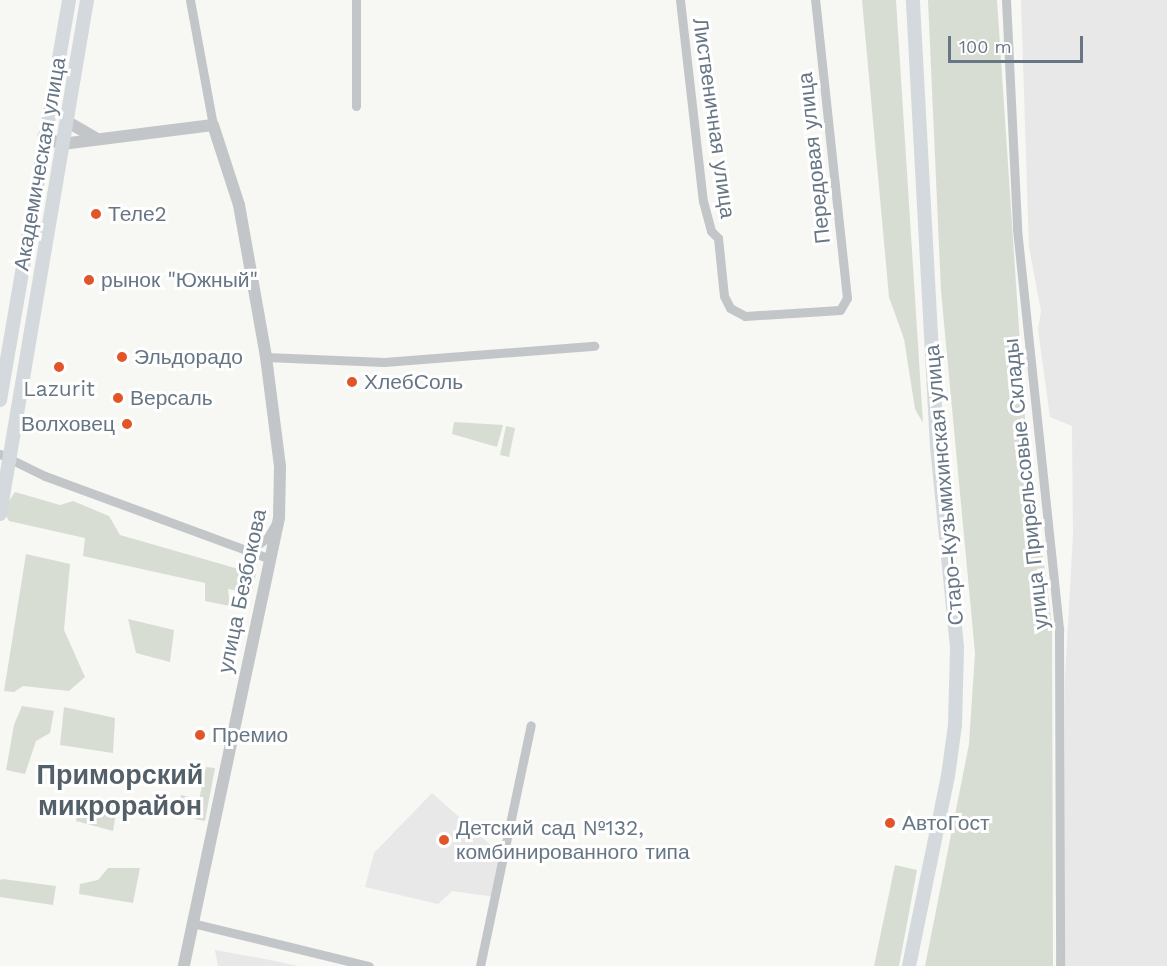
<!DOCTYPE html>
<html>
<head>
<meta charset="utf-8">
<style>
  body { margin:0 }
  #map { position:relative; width:1167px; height:966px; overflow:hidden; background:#f7f7f3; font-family:"Work Sans",sans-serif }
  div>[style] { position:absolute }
  .built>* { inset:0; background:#e7e8e7 }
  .green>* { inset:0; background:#d8ddd4 }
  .round { border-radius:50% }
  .minor>* { height:9px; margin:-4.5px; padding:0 4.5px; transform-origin:4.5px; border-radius:4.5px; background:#c2c6c9 }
  .tertiary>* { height:12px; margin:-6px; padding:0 6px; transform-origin:6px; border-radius:6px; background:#c2c6c9 }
  .secondary>* { height:14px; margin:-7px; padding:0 7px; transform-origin:7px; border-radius:7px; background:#d4d9dd }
  .dots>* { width:16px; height:16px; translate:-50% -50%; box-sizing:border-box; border:3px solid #fff; border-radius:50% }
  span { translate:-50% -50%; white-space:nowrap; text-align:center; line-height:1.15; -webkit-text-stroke:6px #fff; paint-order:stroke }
  .street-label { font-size:21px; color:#667684 }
  .poi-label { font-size:21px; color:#667684 }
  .left { translate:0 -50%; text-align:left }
  .right { translate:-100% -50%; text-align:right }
  .district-label { font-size:27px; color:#546069; font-weight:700 }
  .scale { position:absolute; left:948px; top:36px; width:135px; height:27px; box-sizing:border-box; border:3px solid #667684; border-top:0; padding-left:8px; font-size:18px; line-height:21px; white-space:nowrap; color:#667684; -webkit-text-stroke:4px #fff; paint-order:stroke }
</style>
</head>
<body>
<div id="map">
  <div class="built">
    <i style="clip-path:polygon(1021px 0,1167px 0,1167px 966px,1065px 966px,1065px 677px,1073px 535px,1072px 426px,1050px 417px,1038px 330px,1041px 311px,1029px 247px)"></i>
    <i style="clip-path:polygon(432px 793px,504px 857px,495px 897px,452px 891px,438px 904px,365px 887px,374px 853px)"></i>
    <i style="clip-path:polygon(215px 950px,270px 960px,298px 966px,218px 966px)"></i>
  </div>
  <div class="green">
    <i style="clip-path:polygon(862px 0,896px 0,923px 423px,915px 409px,904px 339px,889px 297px)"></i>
    <i style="clip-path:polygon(928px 0,997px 0,1025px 418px,1052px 625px,1053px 966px,925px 966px,969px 744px,975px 653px,941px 291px)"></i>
    <i style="clip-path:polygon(454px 422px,503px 425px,497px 447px,452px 434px)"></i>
    <i style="clip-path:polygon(506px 426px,515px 428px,509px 457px,500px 455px)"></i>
    <i style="clip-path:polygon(15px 492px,60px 505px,73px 501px,109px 516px,120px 535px,256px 574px,251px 593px,228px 589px,230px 606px,205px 601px,205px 583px,83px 556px,85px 538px,9px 521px,3px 510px)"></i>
    <i style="clip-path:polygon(26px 554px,70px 564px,64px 630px,85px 677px,69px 691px,23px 686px,14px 692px,4px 691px)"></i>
    <i style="clip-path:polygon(128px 619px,174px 630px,170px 662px,136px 653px)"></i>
    <i style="clip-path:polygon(22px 706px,54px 711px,50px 733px,36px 741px,25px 774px,6px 770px,14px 725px)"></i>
    <i style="clip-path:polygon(64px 707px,115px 718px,113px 753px,60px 745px)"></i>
    <i class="round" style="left:184px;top:765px;width:18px;height:18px"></i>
    <i style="clip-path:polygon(206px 767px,215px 768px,205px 821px,195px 819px)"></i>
    <i style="clip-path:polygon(181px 795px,194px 798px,190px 817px,177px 812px)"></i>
    <i style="clip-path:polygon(79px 799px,117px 806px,113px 831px,76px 821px)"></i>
    <i style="clip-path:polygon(895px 865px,917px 870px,899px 966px,874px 966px)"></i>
    <i style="clip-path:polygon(108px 868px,140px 868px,133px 903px,79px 894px,80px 884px,98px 880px)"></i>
    <i style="clip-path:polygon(3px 879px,56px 886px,53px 905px,0 897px,0 880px)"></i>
  </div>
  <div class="minor">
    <i style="left:190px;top:0;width:127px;rotate:79.6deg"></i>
    <i style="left:356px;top:0;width:106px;rotate:90deg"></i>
    <i style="left:680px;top:0;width:202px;rotate:83.5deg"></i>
    <i style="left:703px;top:201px;width:31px;rotate:75deg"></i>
    <i style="left:711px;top:231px;width:10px;rotate:45deg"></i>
    <i style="left:718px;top:238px;width:58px;rotate:84.1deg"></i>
    <i style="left:724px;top:296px;width:13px;rotate:63deg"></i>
    <i style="left:730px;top:308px;width:17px;rotate:28deg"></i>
    <i style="left:745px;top:316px;width:95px;rotate:-3.6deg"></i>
    <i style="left:840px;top:310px;width:14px;rotate:-60deg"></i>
    <i style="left:847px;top:298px;width:300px;rotate:-96.1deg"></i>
    <i style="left:1006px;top:0;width:229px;rotate:87.2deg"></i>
    <i style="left:1017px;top:229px;width:404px;rotate:84deg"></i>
    <i style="left:1059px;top:631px;width:335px;rotate:89.8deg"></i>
    <i style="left:266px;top:357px;width:118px;rotate:2.4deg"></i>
    <i style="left:384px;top:362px;width:211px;rotate:-4.4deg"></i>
    <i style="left:0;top:454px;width:50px;rotate:26.1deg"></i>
    <i style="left:45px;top:476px;width:238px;rotate:20.2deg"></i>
    <i style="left:249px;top:551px;width:24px;rotate:-36deg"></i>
    <i style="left:268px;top:537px;width:16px;rotate:-60deg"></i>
    <i style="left:192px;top:923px;width:182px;rotate:13.7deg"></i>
    <i style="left:480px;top:966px;width:246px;rotate:-78.1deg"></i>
  </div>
  <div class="tertiary">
    <i style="left:66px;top:121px;width:34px;rotate:30deg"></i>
    <i style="left:43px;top:137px;width:20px;rotate:20deg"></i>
    <i style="left:62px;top:144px;width:152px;rotate:-7.2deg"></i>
    <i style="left:213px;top:125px;width:84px;rotate:72deg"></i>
    <i style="left:239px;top:205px;width:154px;rotate:79.9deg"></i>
    <i style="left:266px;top:357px;width:111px;rotate:82.7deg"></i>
    <i style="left:280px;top:467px;width:51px;rotate:91.1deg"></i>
    <i style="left:279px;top:518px;width:458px;rotate:102deg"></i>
  </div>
  <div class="secondary">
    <i style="left:0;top:400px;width:406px;rotate:-80.2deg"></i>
    <i style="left:0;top:514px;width:521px;rotate:-80.39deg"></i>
    <i style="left:909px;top:966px;width:194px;rotate:-78.4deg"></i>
    <i style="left:948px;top:776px;width:51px;rotate:-82.2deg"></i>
    <i style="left:955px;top:725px;width:78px;rotate:-88.5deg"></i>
    <i style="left:957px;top:647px;width:202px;rotate:-95.7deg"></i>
    <i style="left:937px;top:446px;width:447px;rotate:-93.1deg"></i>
  </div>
  <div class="dots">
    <i style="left:96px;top:214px;background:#e25528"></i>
    <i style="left:89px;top:280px;background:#e25528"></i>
    <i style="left:122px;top:357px;background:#e25528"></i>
    <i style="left:59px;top:367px;background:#e25528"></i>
    <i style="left:352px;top:382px;background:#e25528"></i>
    <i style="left:118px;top:398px;background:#e25528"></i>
    <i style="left:127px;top:424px;background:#e25528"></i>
    <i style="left:200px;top:735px;background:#e25528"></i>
    <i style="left:890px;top:823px;background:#e25528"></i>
    <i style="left:444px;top:840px;background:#e25528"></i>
  </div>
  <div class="street-label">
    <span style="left:714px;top:118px;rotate:82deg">Лиственичная улица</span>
    <span style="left:814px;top:158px;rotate:-96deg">Передовая улица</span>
    <span style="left:40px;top:164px;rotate:-80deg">Академическая улица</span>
    <span style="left:1026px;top:484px;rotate:-96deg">улица Прирельсовые Склады</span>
    <span style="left:944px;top:485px;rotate:-95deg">Старо-Кузьмихинская улица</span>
    <span style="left:242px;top:591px;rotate:-78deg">улица Безбокова</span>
  </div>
  <div class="poi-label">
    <span class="left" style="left:108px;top:214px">Теле2</span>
    <span class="left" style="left:101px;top:280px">рынок "Южный"</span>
    <span class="left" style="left:134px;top:357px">Эльдорадо</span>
    <span class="left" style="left:364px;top:382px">ХлебСоль</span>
    <span style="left:59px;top:389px">Lazurit</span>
    <span class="left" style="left:130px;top:398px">Версаль</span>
    <span class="right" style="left:115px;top:424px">Волховец</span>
    <span class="left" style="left:212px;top:735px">Премио</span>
    <span class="left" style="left:902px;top:823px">АвтоГост</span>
    <span class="left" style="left:456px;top:840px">Детский сад №132,<br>комбинированного типа</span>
  </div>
  <div class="district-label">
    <span style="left:120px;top:791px">Приморский<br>микрорайон</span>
  </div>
  <div class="scale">100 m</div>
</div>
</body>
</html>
